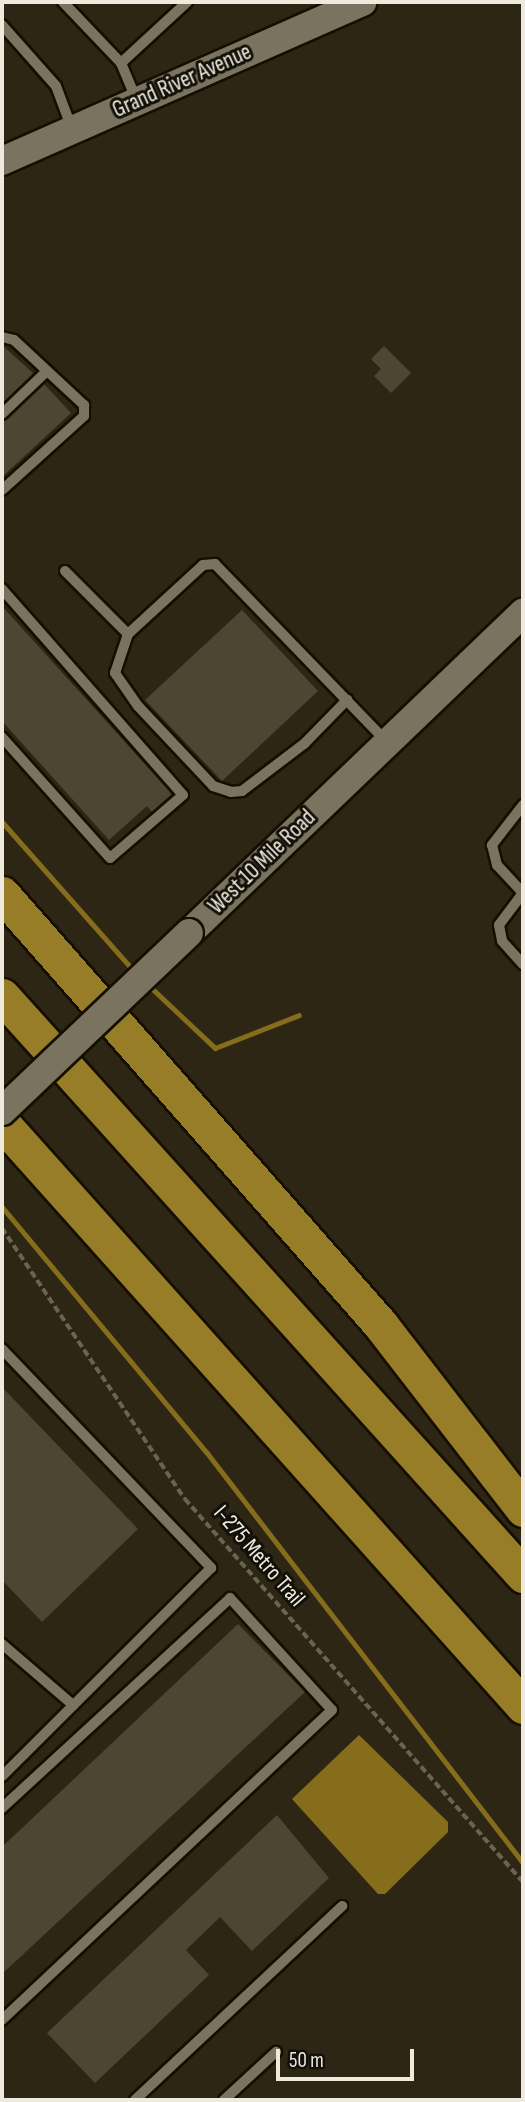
<!DOCTYPE html>
<html>
<head>
<meta charset="utf-8">
<style>
  body { margin:0 }
  #map { position:relative; width:525px; height:2102px; overflow:hidden; background:#2d2614; font-family:"Sofia Sans Condensed",sans-serif }
  div>[style] { position:absolute }
  .water>* { inset:0; background:#866d1b }
  .stream>* { height:5px; margin:-2.5px; padding:0 2.5px; transform-origin:2.5px; border-radius:2.5px; background:#866d1b }
  .building>* { inset:0; background:#4d4633 }
  .path>* { height:3.5px; margin-top:-1.75px; transform-origin:0; background:repeating-linear-gradient(90deg,#696353 0 7px,transparent 0 10.5px) }
  .roads { filter:drop-shadow(2px 0 #150f01) drop-shadow(-2px 0 #150f01) drop-shadow(0 2px #150f01) drop-shadow(0 -2px #150f01) }
  .service>* { height:10px; margin:-5px; padding:0 5px; transform-origin:5px; border-radius:5px; background:#7a735f }
  .secondary>* { height:28px; margin:-14px; padding:0 14px; transform-origin:14px; border-radius:14px; background:#7a735f }
  .motorway>* { height:35px; margin:-17.5px; padding:0 17.5px; transform-origin:17.5px; border-radius:17.5px; background:#987d29 }
  .bridges { filter:drop-shadow(2px 0 #150f01) drop-shadow(-2px 0 #150f01) drop-shadow(0 2px #150f01) drop-shadow(0 -2px #150f01) }
  .secondary-bridge>* { height:28px; margin:-14px; padding:0 14px; transform-origin:14px; border-radius:14px; background:#7a735f }
  span { translate:-50% -50%; white-space:nowrap; text-align:center; line-height:1.15; -webkit-text-stroke:6px #121008; paint-order:stroke }
  .street-label { font-size:23px; color:#eeeade }
  .frame { position:absolute; inset:0; border:4px solid #eeeade; pointer-events:none }
  .scale { position:absolute; left:276px; top:2049px; width:138px; height:32px; box-sizing:border-box; border:4px solid #eeeade; border-top:0; padding-left:9px; font-size:21px; line-height:24px; white-space:nowrap; color:#eeeade; -webkit-text-stroke:5px #121008; paint-order:stroke }
</style>
</head>
<body>
<div id="map">
  <div class="water">
    <i style="clip-path:polygon(359px 1735px,448px 1822px,448px 1832px,385px 1894px,378px 1894px,292px 1799px)"></i>
  </div>
  <div class="stream">
    <i style="left:2px;top:822px;width:199px;rotate:48.5deg"></i>
    <i style="left:146px;top:983px;width:95px;rotate:43.3deg"></i>
    <i style="left:215px;top:1048px;width:90px;rotate:-21.4deg"></i>
    <i style="left:2px;top:1207px;width:320px;rotate:50.2deg"></i>
    <i style="left:207px;top:1453px;width:518px;rotate:52.38deg"></i>
  </div>
  <div class="building">
    <i style="clip-path:polygon(2px 345px,34px 374px,2px 404px)"></i>
    <i style="clip-path:polygon(384px 346px,411px 373px,391px 393px,374px 376px,381px 369px,371px 359px)"></i>
    <i style="clip-path:polygon(44px 384px,71px 413px,2px 477px,2px 421px)"></i>
    <i style="clip-path:polygon(2px 606px,172px 794px,152px 812px,147px 806px,109px 840px,2px 721px)"></i>
    <i style="clip-path:polygon(242px 610px,318px 691px,222px 781px,145px 700px)"></i>
    <i style="clip-path:polygon(2px 1387px,138px 1529px,42px 1622px,2px 1580px)"></i>
    <i style="clip-path:polygon(238px 1624px,305px 1692px,2px 1974px,2px 1847px)"></i>
    <i style="clip-path:polygon(277px 1815px,329px 1878px,252px 1951px,220px 1917px,186px 1950px,209px 1975px,95px 2083px,47px 2033px)"></i>
  </div>
  <div class="path">
    <i style="left:2px;top:1228px;width:327px;rotate:56deg"></i>
    <i style="left:185px;top:1499px;width:511px;rotate:48.57deg"></i>
  </div>
  <div class="roads">
    <div class="service">
      <i style="left:63px;top:2px;width:84px;rotate:46.4deg"></i>
      <i style="left:121px;top:63px;width:41px;rotate:67.2deg"></i>
      <i style="left:2px;top:25px;width:81px;rotate:48.5deg"></i>
      <i style="left:56px;top:86px;width:46px;rotate:69.6deg"></i>
      <i style="left:121px;top:63px;width:90px;rotate:-42.7deg"></i>
      <i style="left:2px;top:337px;width:12px;rotate:14deg"></i>
      <i style="left:14px;top:340px;width:96px;rotate:42.9deg"></i>
      <i style="left:84px;top:405px;width:11px;rotate:90deg"></i>
      <i style="left:84px;top:416px;width:110px;rotate:137.9deg"></i>
      <i style="left:2px;top:414px;width:62px;rotate:-43.7deg"></i>
      <i style="left:65px;top:571px;width:89px;rotate:45deg"></i>
      <i style="left:128px;top:634px;width:102px;rotate:-42.6deg"></i>
      <i style="left:203px;top:565px;width:12px;rotate:-5deg"></i>
      <i style="left:215px;top:564px;width:246px;rotate:46deg"></i>
      <i style="left:2px;top:589px;width:274px;rotate:48.7deg"></i>
      <i style="left:183px;top:795px;width:96px;rotate:139.2deg"></i>
      <i style="left:110px;top:858px;width:162px;rotate:-131.8deg"></i>
      <i style="left:128px;top:634px;width:41px;rotate:108.4deg"></i>
      <i style="left:115px;top:673px;width:40px;rotate:55.1deg"></i>
      <i style="left:138px;top:706px;width:110px;rotate:46.8deg"></i>
      <i style="left:213px;top:786px;width:19px;rotate:18deg"></i>
      <i style="left:231px;top:792px;width:11px;rotate:-5deg"></i>
      <i style="left:242px;top:791px;width:78px;rotate:-37.2deg"></i>
      <i style="left:304px;top:744px;width:62px;rotate:-45.7deg"></i>
      <i style="left:523px;top:805px;width:51px;rotate:127.8deg"></i>
      <i style="left:492px;top:845px;width:21px;rotate:76deg"></i>
      <i style="left:497px;top:865px;width:38px;rotate:47deg"></i>
      <i style="left:523px;top:893px;width:40px;rotate:127deg"></i>
      <i style="left:499px;top:925px;width:16px;rotate:79deg"></i>
      <i style="left:502px;top:941px;width:31px;rotate:48deg"></i>
      <i style="left:2px;top:1349px;width:303px;rotate:46.3deg"></i>
      <i style="left:211px;top:1568px;width:295px;rotate:135.1deg"></i>
      <i style="left:2px;top:1644px;width:94px;rotate:40.7deg"></i>
      <i style="left:2px;top:1808px;width:310px;rotate:-42.6deg"></i>
      <i style="left:230px;top:1598px;width:151px;rotate:47.7deg"></i>
      <i style="left:332px;top:1710px;width:453px;rotate:136.8deg"></i>
      <i style="left:135px;top:2100px;width:284px;rotate:-43.1deg"></i>
      <i style="left:224px;top:2100px;width:71px;rotate:-42.7deg"></i>
    </div>
    <div class="secondary">
      <i style="left:2px;top:161px;width:394px;rotate:-23.8deg"></i>
      <i style="left:189px;top:933px;width:463px;rotate:-43.8deg"></i>
    </div>
    <div class="motorway">
      <i style="left:2px;top:894px;width:573px;rotate:48.68deg"></i>
      <i style="left:380px;top:1324px;width:234px;rotate:52.3deg"></i>
      <i style="left:2px;top:996px;width:779px;rotate:48.02deg"></i>
      <i style="left:2px;top:1123px;width:782px;rotate:48.21deg"></i>
    </div>
  </div>
  <div class="bridges">
    <div class="secondary-bridge">
      <i style="left:2px;top:1111px;width:258px;rotate:-43.6deg"></i>
    </div>
  </div>
  <div class="street-label">
    <span style="left:182px;top:81px;rotate:-24deg">Grand River Avenue</span>
    <span style="left:262px;top:862px;rotate:-44deg">West 10 Mile Road</span>
    <span style="left:259px;top:1556px;rotate:49deg">I-275 Metro Trail</span>
  </div>
  <div class="frame"></div>
  <div class="scale">50 m</div>
</div>
</body>
</html>
